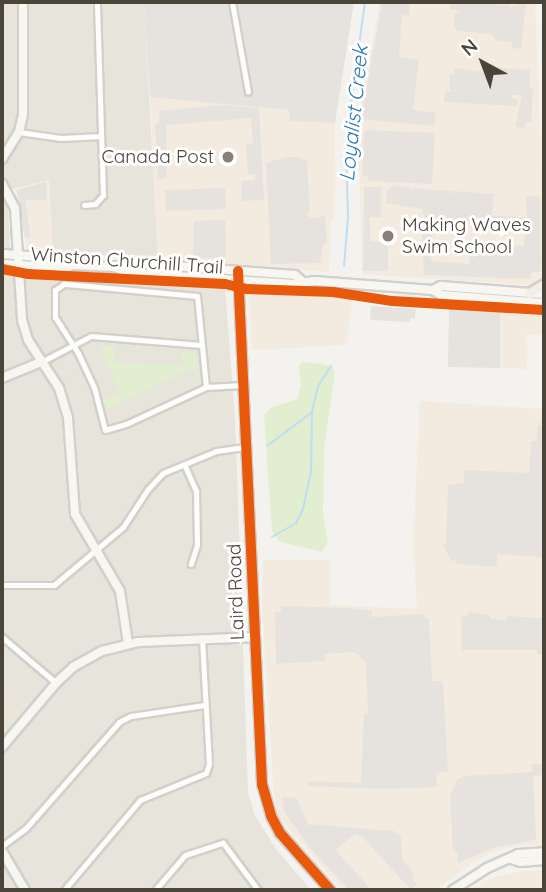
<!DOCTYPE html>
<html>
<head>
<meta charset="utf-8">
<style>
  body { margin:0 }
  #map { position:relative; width:546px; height:892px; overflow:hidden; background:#f4f2ee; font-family:Quicksand,sans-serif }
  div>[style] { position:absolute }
  .residential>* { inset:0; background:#e7e4dc }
  .commercial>* { inset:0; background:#f3ebdf }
  .industrial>* { inset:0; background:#e6e2de }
  .education>* { inset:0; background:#eae5da }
  .green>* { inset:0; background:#e1eecf }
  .parking>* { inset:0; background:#e6e3df }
  .stream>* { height:2px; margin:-1px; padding:0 1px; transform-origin:1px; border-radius:1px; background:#c0ddf1 }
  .roads { filter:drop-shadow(2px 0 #d2d0cb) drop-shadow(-2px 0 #d2d0cb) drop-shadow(0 2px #d2d0cb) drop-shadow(0 -2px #d2d0cb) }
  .street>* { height:5px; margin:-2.5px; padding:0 2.5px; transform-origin:2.5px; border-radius:2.5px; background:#fdfdfc }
  .secondary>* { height:8px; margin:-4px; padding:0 4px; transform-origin:4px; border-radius:4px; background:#f7f6f1 }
  .primary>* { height:9px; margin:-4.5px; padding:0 4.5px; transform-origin:4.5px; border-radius:4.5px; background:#f2efe6 }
  .cycleway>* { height:10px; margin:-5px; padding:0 5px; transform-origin:5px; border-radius:5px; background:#e8590c }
  .dots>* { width:19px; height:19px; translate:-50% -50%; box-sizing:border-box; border:4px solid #fff; border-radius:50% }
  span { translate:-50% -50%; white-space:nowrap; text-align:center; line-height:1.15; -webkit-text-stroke:6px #fff; paint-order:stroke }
  .poi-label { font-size:19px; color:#4b4439 }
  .right { translate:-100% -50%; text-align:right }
  .left { translate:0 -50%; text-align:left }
  .street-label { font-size:19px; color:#4b4439 }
  .water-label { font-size:21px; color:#2e7ab2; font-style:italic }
  .frame { position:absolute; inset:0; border:4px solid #4b4439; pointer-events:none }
  .north { position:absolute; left:448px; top:28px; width:70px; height:70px; -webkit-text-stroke:5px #fff; paint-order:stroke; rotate:319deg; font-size:19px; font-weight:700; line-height:28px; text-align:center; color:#4b4439 }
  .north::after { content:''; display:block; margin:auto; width:24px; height:32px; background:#4b4439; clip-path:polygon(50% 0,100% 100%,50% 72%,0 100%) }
</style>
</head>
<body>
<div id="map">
  <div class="residential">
    <i style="clip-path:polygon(2px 2px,144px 2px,158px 259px,53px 252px,49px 181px,14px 188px,3px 196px,8px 208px,10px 248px,2px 249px)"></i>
    <i style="clip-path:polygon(2px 270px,29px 275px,219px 286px,225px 289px,235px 416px,248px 792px,255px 816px,276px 849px,311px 890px,2px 890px)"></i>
  </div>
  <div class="commercial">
    <i style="clip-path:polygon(380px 2px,535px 2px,544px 218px,544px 278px,540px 282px,528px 285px,362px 274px,358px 122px)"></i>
    <i style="clip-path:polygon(150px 97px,290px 110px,290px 121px,335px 123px,334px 219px,331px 220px,329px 272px,158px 259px)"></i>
    <i style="clip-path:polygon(49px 180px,53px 252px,26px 251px,22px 209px,14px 188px)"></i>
    <i style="clip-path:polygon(281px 289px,352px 298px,347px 345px,252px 350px,249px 293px,252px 291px)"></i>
    <i style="clip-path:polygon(500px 309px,544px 311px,544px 335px,526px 335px,527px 369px,500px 368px)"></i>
    <i style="clip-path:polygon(420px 401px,544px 409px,544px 845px,518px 846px,495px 851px,475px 861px,436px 890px,342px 890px,278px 816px,274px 798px,262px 604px,263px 560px,331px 560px,330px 605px,417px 609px,413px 542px)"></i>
    <i style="clip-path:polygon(544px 870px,544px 890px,471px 890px,491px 878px,523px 871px)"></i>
  </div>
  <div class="industrial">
    <i style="clip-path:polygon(144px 2px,354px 2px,335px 123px,290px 121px,289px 110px,150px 97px)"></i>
    <i style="clip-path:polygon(449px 308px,500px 309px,500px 368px,448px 367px)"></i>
  </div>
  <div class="education">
    <i style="clip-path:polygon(2px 685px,28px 707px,2px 738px)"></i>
  </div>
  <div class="green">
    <i style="clip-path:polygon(100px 346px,115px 346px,115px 363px,182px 365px,183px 350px,195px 352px,201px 381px,192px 368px,105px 410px,102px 400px,120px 393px)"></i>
    <i style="clip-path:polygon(302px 362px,321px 364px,332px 367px,335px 373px,324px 449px,323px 514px,328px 542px,322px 552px,280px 542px,272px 531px,264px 415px,270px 408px,297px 399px,301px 385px,299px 366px)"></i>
  </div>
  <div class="parking">
    <i style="clip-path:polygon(382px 2px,410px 2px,409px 16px,402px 15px,399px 57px,419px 60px,413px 110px,436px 113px,434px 126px,361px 119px)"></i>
    <i style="clip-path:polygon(450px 2px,510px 5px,510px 8px,516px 4px,512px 2px,526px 2px,521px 49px,512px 48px,512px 42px,495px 40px,491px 34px,458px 31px,454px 28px,455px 13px,460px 11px,450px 9px)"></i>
    <i style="clip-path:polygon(492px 67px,530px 70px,529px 87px,533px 88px,531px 122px,526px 122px,525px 128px,515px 127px,522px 95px,512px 95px,512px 98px,517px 99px,517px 106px,444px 102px,445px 92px,452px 92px,449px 88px,450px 73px,454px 74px,455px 68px,492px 73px)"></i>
    <i style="clip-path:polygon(261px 97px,332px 104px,331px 112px,260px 105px)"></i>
    <i style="clip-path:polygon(222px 105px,259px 108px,264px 200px,242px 201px,241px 181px,255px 180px,255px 174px,248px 174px,246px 144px,253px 143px,251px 118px,166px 125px,167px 178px,158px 179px,155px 124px,159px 123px,159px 111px)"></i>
    <i style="clip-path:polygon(367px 130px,435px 133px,432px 184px,368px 181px,368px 176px,362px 175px,364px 134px)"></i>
    <i style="clip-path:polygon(286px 157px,298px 157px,307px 161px,310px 213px,306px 214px,311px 218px,325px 216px,327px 243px,323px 244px,320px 263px,271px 264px,266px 163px)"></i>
    <i style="clip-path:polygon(46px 182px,47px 200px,25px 200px,31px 237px,25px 238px,17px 190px)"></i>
    <i style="clip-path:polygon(evenodd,393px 186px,408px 187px,413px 192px,412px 188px,449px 191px,451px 195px,452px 191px,494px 194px,492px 215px,527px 218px,526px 196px,540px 197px,541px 271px,531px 273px,530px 279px,424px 275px,421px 218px,425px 217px,422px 209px,386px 203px,387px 190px,393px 186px,433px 220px,525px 226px,524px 246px,471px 244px,469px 264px,431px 261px,433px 220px)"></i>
    <i style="clip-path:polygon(364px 187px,381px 187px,381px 217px,370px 217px,370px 241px,388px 242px,388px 271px,363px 271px)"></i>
    <i style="clip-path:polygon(225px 188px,226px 209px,166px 211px,165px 190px)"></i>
    <i style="clip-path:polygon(225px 220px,226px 257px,193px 259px,194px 221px)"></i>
    <i style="clip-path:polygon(371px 306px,416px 309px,415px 318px,411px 318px,410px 322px,370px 320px)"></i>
    <i style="clip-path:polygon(540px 420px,544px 420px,544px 557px,498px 554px,496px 567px,457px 564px,455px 559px,452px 562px,443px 546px,446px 543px,448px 485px,464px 483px,464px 470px,529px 473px,531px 441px,537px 441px,537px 425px,541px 425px)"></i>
    <i style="clip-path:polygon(281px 606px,347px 608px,372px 611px,372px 617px,424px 614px,425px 618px,429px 618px,432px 681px,443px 681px,448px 772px,436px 773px,437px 787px,384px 789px,308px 786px,308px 781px,361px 783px,364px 713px,368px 713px,366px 662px,355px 652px,325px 654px,325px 661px,276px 664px,275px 612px,281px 612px)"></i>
    <i style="clip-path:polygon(468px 612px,490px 615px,491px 619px,507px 620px,507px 616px,544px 618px,544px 654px,537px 654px,537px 650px,462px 650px,461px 616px,467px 617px)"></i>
    <i style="clip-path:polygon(532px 764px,544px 764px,544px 775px,533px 776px,536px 840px,496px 847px,458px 863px,457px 851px,453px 851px,450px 796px,457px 780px,464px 776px,532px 772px)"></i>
    <i style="clip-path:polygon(296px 797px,310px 828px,310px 824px,394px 831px,401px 837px,402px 859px,414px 874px,412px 877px,417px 884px,411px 890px,362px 836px,355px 834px,335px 850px,372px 890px,349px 890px,308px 846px,284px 811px,282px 798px)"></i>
  </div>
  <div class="stream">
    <i style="left:344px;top:266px;width:49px;rotate:-85.3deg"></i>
    <i style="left:348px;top:217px;width:78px;rotate:-91.5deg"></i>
    <i style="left:346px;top:139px;width:138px;rotate:-82.1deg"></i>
    <i style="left:267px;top:446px;width:55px;rotate:-36.9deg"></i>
    <i style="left:272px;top:537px;width:28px;rotate:-30deg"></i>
    <i style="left:296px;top:523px;width:16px;rotate:-63deg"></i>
    <i style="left:303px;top:509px;width:39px;rotate:-78deg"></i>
    <i style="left:311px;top:471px;width:59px;rotate:-89deg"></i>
    <i style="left:312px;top:412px;width:27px;rotate:-77deg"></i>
    <i style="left:318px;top:386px;width:24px;rotate:-57deg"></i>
  </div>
  <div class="roads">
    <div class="street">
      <i style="left:232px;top:2px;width:91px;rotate:79.9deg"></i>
      <i style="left:19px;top:132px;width:42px;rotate:8.1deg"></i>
      <i style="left:61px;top:138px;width:40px;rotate:-2.9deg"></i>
      <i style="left:84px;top:205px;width:11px;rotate:-5deg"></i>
      <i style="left:95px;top:204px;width:12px;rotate:-48deg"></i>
      <i style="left:103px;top:195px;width:193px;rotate:-91.8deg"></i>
      <i style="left:41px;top:362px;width:56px;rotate:-27.5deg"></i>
      <i style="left:91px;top:336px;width:111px;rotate:4.6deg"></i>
      <i style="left:206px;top:387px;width:91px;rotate:-95.6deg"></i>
      <i style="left:197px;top:296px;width:134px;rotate:-174.8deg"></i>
      <i style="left:64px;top:284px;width:11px;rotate:146deg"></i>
      <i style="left:55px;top:290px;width:27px;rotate:90deg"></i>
      <i style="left:55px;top:317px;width:43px;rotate:57.4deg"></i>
      <i style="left:78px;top:353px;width:38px;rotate:65deg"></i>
      <i style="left:94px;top:387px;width:44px;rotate:75.7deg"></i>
      <i style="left:105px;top:430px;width:22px;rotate:-16deg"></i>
      <i style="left:126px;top:424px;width:88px;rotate:-24.8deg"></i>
      <i style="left:206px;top:387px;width:37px;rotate:-3deg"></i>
      <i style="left:184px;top:464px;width:30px;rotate:66deg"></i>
      <i style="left:196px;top:491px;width:54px;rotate:88.9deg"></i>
      <i style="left:197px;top:545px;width:20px;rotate:108deg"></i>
      <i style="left:2px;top:585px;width:52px"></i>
      <i style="left:54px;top:585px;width:90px;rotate:-40deg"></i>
      <i style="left:123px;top:527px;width:45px;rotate:-56.7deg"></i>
      <i style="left:148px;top:489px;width:22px;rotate:-47deg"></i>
      <i style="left:163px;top:473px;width:57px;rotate:-22.5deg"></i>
      <i style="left:216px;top:451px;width:29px;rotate:-8deg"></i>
      <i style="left:2px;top:637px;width:71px;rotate:40.4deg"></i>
      <i style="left:2px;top:846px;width:30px;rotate:-37deg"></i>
      <i style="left:26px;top:828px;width:141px;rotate:-48.7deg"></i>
      <i style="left:119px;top:722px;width:13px;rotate:-27deg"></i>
      <i style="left:131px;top:716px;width:74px;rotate:-8.6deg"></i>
      <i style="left:64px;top:890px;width:118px;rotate:-49.8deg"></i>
      <i style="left:140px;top:800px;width:71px;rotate:-22.2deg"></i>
      <i style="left:206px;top:773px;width:9px;rotate:-72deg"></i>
      <i style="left:209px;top:764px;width:124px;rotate:-93.2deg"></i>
      <i style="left:155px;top:890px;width:46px;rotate:-49.4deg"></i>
      <i style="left:185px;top:855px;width:40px;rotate:-18deg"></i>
      <i style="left:223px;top:843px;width:59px;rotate:53.3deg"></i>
    </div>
    <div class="secondary">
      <i style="left:2px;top:159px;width:32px;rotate:-58deg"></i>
      <i style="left:19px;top:132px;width:18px;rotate:-77deg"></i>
      <i style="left:23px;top:114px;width:112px;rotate:-90deg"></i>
      <i style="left:2px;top:184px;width:27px;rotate:62deg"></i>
      <i style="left:15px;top:208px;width:112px;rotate:86.4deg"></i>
      <i style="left:22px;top:320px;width:21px;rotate:73deg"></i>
      <i style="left:28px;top:340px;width:57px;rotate:57.1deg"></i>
      <i style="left:59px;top:388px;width:31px;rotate:73deg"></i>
      <i style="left:68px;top:418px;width:96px;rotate:85.8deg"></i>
      <i style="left:75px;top:514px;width:89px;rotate:59.7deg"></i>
      <i style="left:120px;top:591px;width:53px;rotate:81.3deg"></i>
      <i style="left:2px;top:254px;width:64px;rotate:4.5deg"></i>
      <i style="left:66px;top:259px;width:8px;rotate:45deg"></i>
      <i style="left:2px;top:264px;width:64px;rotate:3.6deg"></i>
      <i style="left:66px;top:268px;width:7px;rotate:-27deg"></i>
      <i style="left:72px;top:265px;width:41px;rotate:2.8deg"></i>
      <i style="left:113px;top:267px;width:20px;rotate:-11deg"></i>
      <i style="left:133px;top:263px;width:162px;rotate:4.2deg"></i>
      <i style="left:295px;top:275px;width:9px;rotate:41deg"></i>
      <i style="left:113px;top:267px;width:20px;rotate:18deg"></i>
      <i style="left:132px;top:273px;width:162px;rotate:3.9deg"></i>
      <i style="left:294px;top:284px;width:21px;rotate:-8deg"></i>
      <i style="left:315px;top:281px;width:118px;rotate:4.4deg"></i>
      <i style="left:433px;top:290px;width:9px;rotate:-27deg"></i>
      <i style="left:441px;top:286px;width:103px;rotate:4.4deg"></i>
      <i style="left:238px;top:271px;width:514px;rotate:87.32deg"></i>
      <i style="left:262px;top:784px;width:33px;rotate:74deg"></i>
      <i style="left:271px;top:816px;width:19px;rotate:62deg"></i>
      <i style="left:280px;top:833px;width:76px;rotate:48.7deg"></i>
      <i style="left:433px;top:290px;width:9px;rotate:32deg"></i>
      <i style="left:441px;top:295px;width:103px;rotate:4.4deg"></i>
      <i style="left:2px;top:378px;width:42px;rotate:-22.3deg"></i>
      <i style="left:2px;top:747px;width:84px;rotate:-49.8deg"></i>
      <i style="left:56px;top:683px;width:23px;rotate:-43deg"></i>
      <i style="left:73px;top:667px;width:33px;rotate:-29deg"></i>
      <i style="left:102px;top:651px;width:36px;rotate:-14deg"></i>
      <i style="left:137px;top:642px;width:118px;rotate:-2.4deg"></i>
      <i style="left:2px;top:851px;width:45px;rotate:59.5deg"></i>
      <i style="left:511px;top:859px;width:10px;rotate:17deg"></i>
      <i style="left:521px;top:862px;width:23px;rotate:-5deg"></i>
      <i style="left:453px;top:890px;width:40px;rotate:-32.9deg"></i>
      <i style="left:487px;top:868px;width:34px;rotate:-24deg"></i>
      <i style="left:518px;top:854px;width:26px;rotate:-4deg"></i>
    </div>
    <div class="primary">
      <i style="left:529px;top:293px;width:17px;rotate:-31deg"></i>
    </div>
  </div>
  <div class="cycleway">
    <i style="left:2px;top:269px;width:26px;rotate:11deg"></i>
    <i style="left:28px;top:274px;width:197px;rotate:2.9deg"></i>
    <i style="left:225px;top:284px;width:23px;rotate:13deg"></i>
    <i style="left:247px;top:289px;width:86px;rotate:2deg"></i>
    <i style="left:333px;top:292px;width:60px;rotate:8.7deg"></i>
    <i style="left:392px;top:301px;width:152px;rotate:3.4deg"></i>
    <i style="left:238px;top:271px;width:514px;rotate:87.32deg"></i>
    <i style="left:262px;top:784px;width:33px;rotate:74deg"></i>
    <i style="left:271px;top:816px;width:19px;rotate:62deg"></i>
    <i style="left:280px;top:833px;width:76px;rotate:48.7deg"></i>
  </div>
  <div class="dots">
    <i style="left:228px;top:157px;background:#868178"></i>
    <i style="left:388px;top:236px;background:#868178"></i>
  </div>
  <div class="poi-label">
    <span class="right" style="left:214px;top:157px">Canada Post</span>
    <span class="left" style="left:402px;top:236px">Making Waves<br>Swim School</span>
  </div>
  <div class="street-label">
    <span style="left:127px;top:261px;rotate:4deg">Winston Churchill Trail</span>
    <span style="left:236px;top:592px;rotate:-92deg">Laird Road</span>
  </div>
  <div class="water-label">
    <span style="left:353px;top:113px;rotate:-84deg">Loyalist Creek</span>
  </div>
  <div class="frame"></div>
  <div class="north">N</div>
</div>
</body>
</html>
